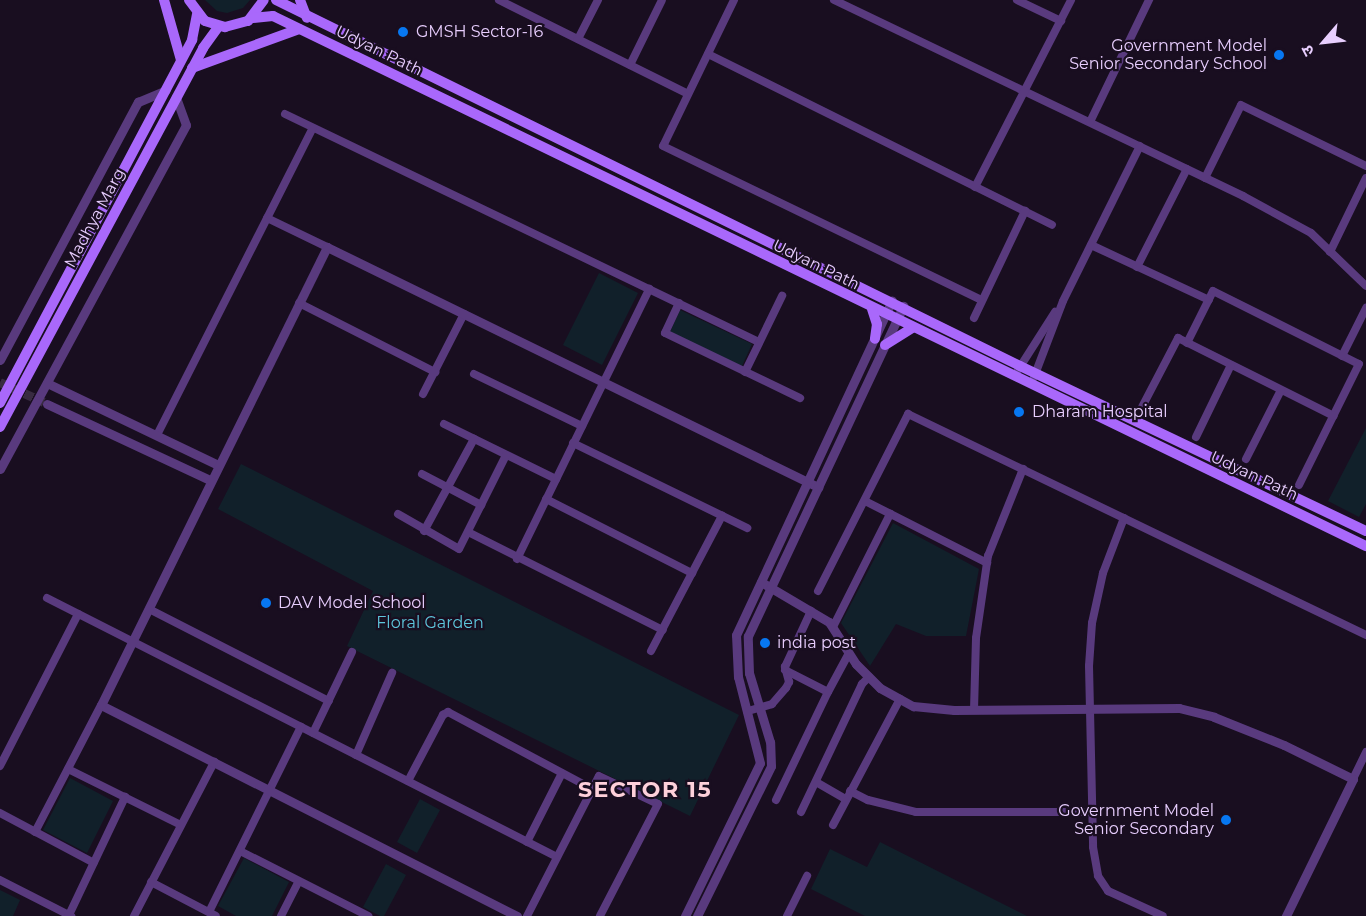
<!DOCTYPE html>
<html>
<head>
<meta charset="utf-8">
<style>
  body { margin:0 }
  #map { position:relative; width:1366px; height:916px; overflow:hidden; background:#190e20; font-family:Montserrat,"Noto Sans Devanagari",sans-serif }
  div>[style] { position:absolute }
  .green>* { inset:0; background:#11202a }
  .tertiary-tunnel>* { height:9px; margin-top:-4.5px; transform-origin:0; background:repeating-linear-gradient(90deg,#382b41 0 9px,transparent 0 13.5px) }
  .minor>* { height:8px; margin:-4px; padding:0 4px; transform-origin:4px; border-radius:4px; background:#593a7e }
  .tertiary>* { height:9px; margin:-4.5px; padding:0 4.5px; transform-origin:4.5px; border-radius:4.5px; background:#593a7e }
  .secondary>* { height:10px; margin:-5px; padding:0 5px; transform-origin:5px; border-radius:5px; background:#a968fb }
  .dots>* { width:16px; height:16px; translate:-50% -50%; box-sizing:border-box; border:3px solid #190e20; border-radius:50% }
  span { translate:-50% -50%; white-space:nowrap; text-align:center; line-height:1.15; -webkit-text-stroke:4.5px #190e20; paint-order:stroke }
  .poi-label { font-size:16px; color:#e8cefe }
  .left { translate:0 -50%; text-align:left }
  .right { translate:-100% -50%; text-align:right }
  .street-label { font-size:16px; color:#e8cefe }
  .park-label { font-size:16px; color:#5dc6db }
  .district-label { font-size:22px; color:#fed0da; font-weight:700; letter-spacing:1.5px }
  .north { position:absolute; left:1294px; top:12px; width:60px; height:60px; -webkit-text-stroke:4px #190e20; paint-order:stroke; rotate:242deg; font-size:16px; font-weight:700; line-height:24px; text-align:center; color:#e8cefe }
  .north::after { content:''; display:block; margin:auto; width:21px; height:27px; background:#e8cefe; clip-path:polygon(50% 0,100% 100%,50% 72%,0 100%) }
</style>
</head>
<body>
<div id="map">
  <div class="green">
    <i style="clip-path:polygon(205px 0,250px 0,243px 8px,227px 13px,217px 11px)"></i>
    <i style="clip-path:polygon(599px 273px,638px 293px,602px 365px,563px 345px)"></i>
    <i style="clip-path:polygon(680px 310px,752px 344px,742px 366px,670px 332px)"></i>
    <i style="clip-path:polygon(1366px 428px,1366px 504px,1359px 517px,1328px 501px)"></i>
    <i style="clip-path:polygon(241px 464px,739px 715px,690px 816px,347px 646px,373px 591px,218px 509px)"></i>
    <i style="clip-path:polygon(893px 523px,979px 569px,966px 636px,926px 636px,896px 624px,870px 666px,841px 623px)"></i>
    <i style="clip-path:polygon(70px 778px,113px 801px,87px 853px,43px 830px)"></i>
    <i style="clip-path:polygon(420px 799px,440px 810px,417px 853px,397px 842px)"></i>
    <i style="clip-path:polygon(880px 842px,1027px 916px,865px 916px,811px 889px,830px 849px,867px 867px)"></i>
    <i style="clip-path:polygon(244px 858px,289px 882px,272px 916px,236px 916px,218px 906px)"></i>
    <i style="clip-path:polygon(386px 864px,406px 875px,384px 916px,380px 916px,363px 907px)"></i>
    <i style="clip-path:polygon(0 890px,20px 900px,13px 916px,0 916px)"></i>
  </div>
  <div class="tertiary-tunnel">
    <i style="left:0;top:382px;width:48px;rotate:24.4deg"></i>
  </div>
  <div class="minor">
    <i style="left:499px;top:0;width:211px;rotate:26.4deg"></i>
    <i style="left:734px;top:0;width:162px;rotate:115.9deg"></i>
    <i style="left:663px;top:146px;width:354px;rotate:25.8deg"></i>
    <i style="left:834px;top:0;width:454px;rotate:25.6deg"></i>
    <i style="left:1243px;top:196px;width:77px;rotate:28.6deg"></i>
    <i style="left:1311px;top:233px;width:76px;rotate:43.9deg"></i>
    <i style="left:1017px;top:0;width:49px;rotate:25.5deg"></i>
    <i style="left:578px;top:39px;width:44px;rotate:-62.9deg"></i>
    <i style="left:708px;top:54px;width:384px;rotate:26.4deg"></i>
    <i style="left:630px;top:65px;width:72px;rotate:-63.8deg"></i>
    <i style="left:285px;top:114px;width:526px;rotate:25.69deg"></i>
    <i style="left:1090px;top:122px;width:136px;rotate:-64.2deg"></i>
    <i style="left:1205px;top:178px;width:81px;rotate:-63.7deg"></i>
    <i style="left:1241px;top:105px;width:139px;rotate:26deg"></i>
    <i style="left:975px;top:187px;width:210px;rotate:-62.8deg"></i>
    <i style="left:267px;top:218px;width:67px;rotate:25.8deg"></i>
    <i style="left:1091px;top:245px;width:130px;rotate:25deg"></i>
    <i style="left:1330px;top:252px;width:82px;rotate:-64.1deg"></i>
    <i style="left:1137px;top:267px;width:110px;rotate:-63deg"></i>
    <i style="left:299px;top:303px;width:153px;rotate:26.9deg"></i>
    <i style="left:679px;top:303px;width:33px;rotate:115deg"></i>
    <i style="left:665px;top:333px;width:150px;rotate:25.7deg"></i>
    <i style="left:974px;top:318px;width:119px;rotate:-64.5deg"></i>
    <i style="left:1187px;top:343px;width:58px;rotate:-63.4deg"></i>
    <i style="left:1213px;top:291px;width:163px;rotate:26.6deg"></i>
    <i style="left:1359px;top:364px;width:135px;rotate:116.4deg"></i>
    <i style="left:1342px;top:356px;width:54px;rotate:-63.4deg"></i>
    <i style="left:1018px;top:370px;width:69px;rotate:-57.5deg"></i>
    <i style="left:745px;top:372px;width:85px;rotate:-64deg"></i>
    <i style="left:474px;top:374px;width:120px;rotate:25.7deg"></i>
    <i style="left:1034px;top:377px;width:81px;rotate:-69.1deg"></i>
    <i style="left:1063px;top:301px;width:173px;rotate:-63.6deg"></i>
    <i style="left:423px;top:394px;width:90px;rotate:-62.9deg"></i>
    <i style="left:1142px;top:407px;width:78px;rotate:-62.4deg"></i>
    <i style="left:1178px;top:338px;width:174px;rotate:26.6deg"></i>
    <i style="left:444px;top:424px;width:125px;rotate:26.2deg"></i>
    <i style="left:157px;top:435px;width:344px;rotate:-63.1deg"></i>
    <i style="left:1196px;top:437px;width:80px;rotate:-64.1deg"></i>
    <i style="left:573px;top:443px;width:194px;rotate:26deg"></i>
    <i style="left:1246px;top:459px;width:77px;rotate:-63.1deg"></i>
    <i style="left:422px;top:474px;width:67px;rotate:27.7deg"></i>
    <i style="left:546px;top:499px;width:164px;rotate:26.9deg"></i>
    <i style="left:865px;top:501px;width:137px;rotate:26.9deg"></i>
    <i style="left:398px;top:514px;width:70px;rotate:29.8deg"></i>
    <i style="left:459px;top:549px;width:105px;rotate:-63.4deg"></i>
    <i style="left:1124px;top:518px;width:59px;rotate:110.9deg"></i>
    <i style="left:1103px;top:573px;width:51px;rotate:102.4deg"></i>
    <i style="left:1092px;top:623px;width:43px;rotate:94deg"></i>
    <i style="left:1089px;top:666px;width:181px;rotate:88.7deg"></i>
    <i style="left:1093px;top:847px;width:29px;rotate:80deg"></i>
    <i style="left:1098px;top:876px;width:18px;rotate:56deg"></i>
    <i style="left:1108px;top:891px;width:60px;rotate:24.4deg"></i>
    <i style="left:424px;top:531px;width:105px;rotate:-61.5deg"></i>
    <i style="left:468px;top:532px;width:218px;rotate:26.7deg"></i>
    <i style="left:517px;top:559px;width:301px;rotate:-63.9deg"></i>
    <i style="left:818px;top:591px;width:199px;rotate:-63deg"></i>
    <i style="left:908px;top:414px;width:509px;rotate:25.76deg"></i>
    <i style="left:47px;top:598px;width:572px;rotate:26.92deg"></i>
    <i style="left:149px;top:609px;width:202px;rotate:27.1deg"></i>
    <i style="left:833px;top:627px;width:127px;rotate:-63.2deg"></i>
    <i style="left:651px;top:651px;width:153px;rotate:-62.3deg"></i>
    <i style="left:785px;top:670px;width:48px;rotate:27.1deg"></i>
    <i style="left:828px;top:692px;width:44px;rotate:-61.7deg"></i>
    <i style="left:974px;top:710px;width:72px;rotate:-88.4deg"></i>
    <i style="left:976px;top:638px;width:83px;rotate:-81.7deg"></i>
    <i style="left:988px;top:556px;width:94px;rotate:-68.1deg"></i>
    <i style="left:748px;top:711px;width:25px;rotate:-16deg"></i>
    <i style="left:772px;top:704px;width:21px;rotate:-49deg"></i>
    <i style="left:786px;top:688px;width:7px;rotate:-63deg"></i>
    <i style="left:789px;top:682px;width:16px;rotate:-105deg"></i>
    <i style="left:785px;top:667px;width:62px;rotate:-65.1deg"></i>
    <i style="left:313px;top:733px;width:90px;rotate:-64.3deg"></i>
    <i style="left:356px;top:755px;width:90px;rotate:-66.3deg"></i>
    <i style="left:0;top:766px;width:171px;rotate:-62.8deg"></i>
    <i style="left:68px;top:769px;width:126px;rotate:26.4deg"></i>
    <i style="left:1353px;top:779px;width:30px;rotate:-64deg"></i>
    <i style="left:408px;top:781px;width:75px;rotate:-62.1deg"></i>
    <i style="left:443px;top:715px;width:6px;rotate:-31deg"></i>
    <i style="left:448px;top:712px;width:163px;rotate:28.1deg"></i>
    <i style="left:816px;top:782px;width:34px;rotate:30deg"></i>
    <i style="left:850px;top:791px;width:20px;rotate:27deg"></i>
    <i style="left:868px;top:800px;width:49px;rotate:14deg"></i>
    <i style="left:916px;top:812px;width:176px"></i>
    <i style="left:776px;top:800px;width:120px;rotate:-64.3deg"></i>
    <i style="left:801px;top:812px;width:142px;rotate:-64.5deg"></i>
    <i style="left:862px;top:684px;width:10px;rotate:-45deg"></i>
    <i style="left:0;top:813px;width:106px;rotate:28deg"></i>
    <i style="left:833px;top:825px;width:143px;rotate:-62deg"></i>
    <i style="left:35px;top:832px;width:143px;rotate:-62.5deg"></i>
    <i style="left:527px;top:842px;width:77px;rotate:-63.1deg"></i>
    <i style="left:240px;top:851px;width:144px;rotate:26.9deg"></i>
    <i style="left:0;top:880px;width:80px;rotate:26.9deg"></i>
    <i style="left:151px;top:882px;width:73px;rotate:27.6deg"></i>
    <i style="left:209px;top:912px;width:207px;rotate:-63.6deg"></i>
    <i style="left:69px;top:915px;width:131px;rotate:-64.6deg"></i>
    <i style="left:134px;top:916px;width:174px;rotate:-62.5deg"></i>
    <i style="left:281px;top:916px;width:39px;rotate:-63deg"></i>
    <i style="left:527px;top:916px;width:157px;rotate:-62.8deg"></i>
    <i style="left:599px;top:776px;width:65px;rotate:25.4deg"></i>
    <i style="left:658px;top:804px;width:126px;rotate:117.4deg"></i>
    <i style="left:787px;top:916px;width:45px;rotate:-63.4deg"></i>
  </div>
  <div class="tertiary">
    <i style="left:0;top:360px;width:293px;rotate:-61.9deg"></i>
    <i style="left:138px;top:102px;width:30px;rotate:-23deg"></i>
    <i style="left:47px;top:383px;width:190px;rotate:25.6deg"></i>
    <i style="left:47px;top:404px;width:180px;rotate:25deg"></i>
    <i style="left:0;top:469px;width:391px;rotate:-61.6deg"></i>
    <i style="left:186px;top:125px;width:30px;rotate:-110deg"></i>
    <i style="left:761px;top:582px;width:79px;rotate:30.5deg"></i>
    <i style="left:829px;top:622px;width:50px;rotate:57.3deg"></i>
    <i style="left:856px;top:664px;width:34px;rotate:45deg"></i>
    <i style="left:880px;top:688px;width:38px;rotate:29deg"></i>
    <i style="left:913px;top:706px;width:41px;rotate:5.6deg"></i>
    <i style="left:954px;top:710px;width:225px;rotate:-0.5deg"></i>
    <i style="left:1179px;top:708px;width:36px;rotate:14deg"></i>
    <i style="left:1214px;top:717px;width:75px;rotate:21.8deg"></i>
    <i style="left:1284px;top:745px;width:77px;rotate:26.2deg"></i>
    <i style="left:1353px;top:779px;width:153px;rotate:116.1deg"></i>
    <i style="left:517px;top:916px;width:466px;rotate:-153.1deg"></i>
    <i style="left:101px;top:705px;width:511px;rotate:-63.74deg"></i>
    <i style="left:327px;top:247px;width:547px;rotate:26.05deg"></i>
    <i style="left:685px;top:916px;width:170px;rotate:-63.9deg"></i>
    <i style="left:760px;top:763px;width:89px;rotate:-104.3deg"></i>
    <i style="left:738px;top:677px;width:42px;rotate:-92.7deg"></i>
    <i style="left:736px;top:635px;width:369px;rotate:-65deg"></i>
    <i style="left:697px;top:916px;width:167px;rotate:-63.7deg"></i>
    <i style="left:771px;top:766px;width:24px;rotate:-92deg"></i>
    <i style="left:770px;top:742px;width:72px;rotate:-106.9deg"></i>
    <i style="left:749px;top:673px;width:37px;rotate:-92deg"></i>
    <i style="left:748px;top:636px;width:365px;rotate:-64.8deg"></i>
  </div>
  <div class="secondary">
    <i style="left:164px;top:0;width:62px;rotate:74.2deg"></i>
    <i style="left:189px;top:0;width:26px;rotate:53deg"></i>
    <i style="left:205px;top:21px;width:21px;rotate:17deg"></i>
    <i style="left:225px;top:27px;width:24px;rotate:-15deg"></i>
    <i style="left:248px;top:21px;width:26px;rotate:-53deg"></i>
    <i style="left:276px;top:0;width:829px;rotate:26.19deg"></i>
    <i style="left:1020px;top:366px;width:383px;rotate:25.5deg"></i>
    <i style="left:300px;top:0;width:19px;rotate:69deg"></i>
    <i style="left:253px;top:18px;width:20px;rotate:-6deg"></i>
    <i style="left:273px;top:16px;width:1215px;rotate:25.87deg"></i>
    <i style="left:192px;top:68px;width:114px;rotate:-20deg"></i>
    <i style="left:872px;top:309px;width:16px;rotate:72deg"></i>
    <i style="left:877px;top:324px;width:15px;rotate:98deg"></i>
    <i style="left:885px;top:345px;width:32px;rotate:-32deg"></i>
    <i style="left:0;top:403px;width:411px;rotate:-62.1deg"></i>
    <i style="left:192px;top:40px;width:26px;rotate:-79deg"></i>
    <i style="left:0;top:427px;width:430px;rotate:-61.8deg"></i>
    <i style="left:203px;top:48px;width:27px;rotate:-54deg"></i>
  </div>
  <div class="dots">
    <i style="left:403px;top:32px;background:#0777f1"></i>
    <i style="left:1279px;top:55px;background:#0777f1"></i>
    <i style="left:1019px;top:412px;background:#0777f1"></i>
    <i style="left:266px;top:603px;background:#0777f1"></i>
    <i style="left:765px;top:643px;background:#0777f1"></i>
    <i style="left:1226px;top:820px;background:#0777f1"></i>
  </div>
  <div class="poi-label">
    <span class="left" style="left:416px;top:32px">GMSH Sector-16</span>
    <span class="right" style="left:1267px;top:55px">Government Model<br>Senior Secondary School</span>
    <span class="left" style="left:1032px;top:412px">Dharam Hospital</span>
    <span class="left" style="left:278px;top:603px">DAV Model School</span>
    <span class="left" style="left:777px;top:643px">india post</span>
    <span class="right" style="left:1214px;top:820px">Government Model<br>Senior Secondary</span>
  </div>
  <div class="street-label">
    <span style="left:379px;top:51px;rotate:26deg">Udyan Path</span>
    <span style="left:95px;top:218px;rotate:-62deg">Madhya Marg</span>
    <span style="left:816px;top:265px;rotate:26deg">Udyan Path</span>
    <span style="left:1254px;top:476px;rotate:25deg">Udyan Path</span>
  </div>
  <div class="park-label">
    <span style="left:430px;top:623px">Floral Garden</span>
  </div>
  <div class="district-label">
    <span style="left:645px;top:790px">SECTOR 15</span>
  </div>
  <div class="north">उ</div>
</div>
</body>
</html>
